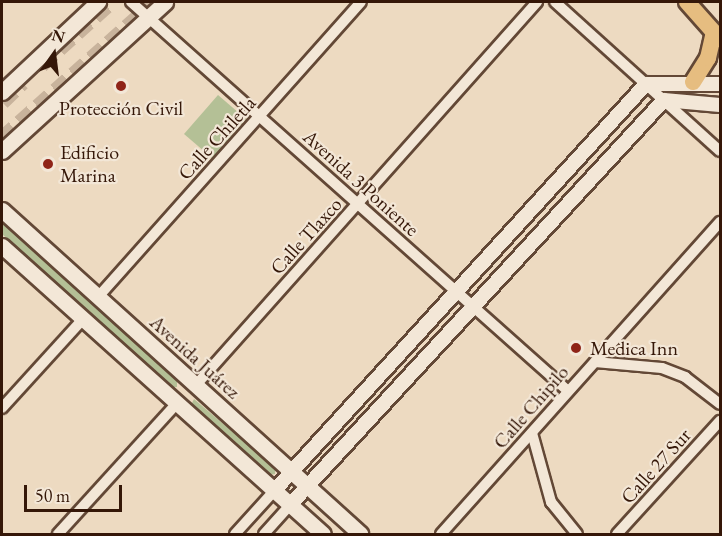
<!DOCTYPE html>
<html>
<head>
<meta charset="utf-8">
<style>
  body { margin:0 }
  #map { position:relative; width:722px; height:536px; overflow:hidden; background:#eddac1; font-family:"EB Garamond",serif }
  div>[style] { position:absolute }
  .green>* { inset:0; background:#b4c096 }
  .primary-tunnel>* { height:16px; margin-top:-8px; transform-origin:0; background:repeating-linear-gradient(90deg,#c8b39c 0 16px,transparent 0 24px) }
  .roads { filter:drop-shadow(2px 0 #634836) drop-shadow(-2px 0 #634836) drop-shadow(0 2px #634836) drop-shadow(0 -2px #634836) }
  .minor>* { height:10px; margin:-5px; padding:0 5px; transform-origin:5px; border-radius:5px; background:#f3e7d7 }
  .tertiary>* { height:14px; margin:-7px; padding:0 7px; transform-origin:7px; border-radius:7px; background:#f3e7d7 }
  .secondary>* { height:15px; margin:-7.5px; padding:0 7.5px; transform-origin:7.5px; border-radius:7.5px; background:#f3e7d7 }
  .primary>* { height:16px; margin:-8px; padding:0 8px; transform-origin:8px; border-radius:8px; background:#e6bd80 }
  .dots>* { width:16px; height:16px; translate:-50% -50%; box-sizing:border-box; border:3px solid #f3e7d7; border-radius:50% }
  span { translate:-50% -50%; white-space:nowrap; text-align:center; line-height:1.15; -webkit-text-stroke:4.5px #f3e7d7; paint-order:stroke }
  .poi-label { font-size:20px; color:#351708 }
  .left { translate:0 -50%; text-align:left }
  .street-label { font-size:20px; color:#351708 }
  .frame { position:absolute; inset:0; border:3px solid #351708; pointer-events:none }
  .north { position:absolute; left:24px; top:24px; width:60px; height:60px; -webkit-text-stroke:4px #f3e7d7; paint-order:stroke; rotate:14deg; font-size:16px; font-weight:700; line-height:24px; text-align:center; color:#351708 }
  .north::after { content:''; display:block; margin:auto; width:21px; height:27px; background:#351708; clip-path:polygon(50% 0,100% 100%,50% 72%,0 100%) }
  .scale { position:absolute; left:24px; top:485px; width:98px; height:27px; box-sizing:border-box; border:3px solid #351708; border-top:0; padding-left:8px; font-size:18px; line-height:21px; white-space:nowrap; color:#351708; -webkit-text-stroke:4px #f3e7d7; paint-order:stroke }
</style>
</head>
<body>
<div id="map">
  <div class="green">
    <i style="clip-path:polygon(218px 95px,246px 119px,212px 158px,184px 134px)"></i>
    <i style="clip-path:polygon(2px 221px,177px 381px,177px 387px,170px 387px,2px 234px)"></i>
    <i style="clip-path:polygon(194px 399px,275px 468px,275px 474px,269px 475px,191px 405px)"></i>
  </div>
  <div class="primary-tunnel">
    <i style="left:41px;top:65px;width:94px;rotate:-42deg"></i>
    <i style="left:2px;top:102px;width:28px;rotate:-44deg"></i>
    <i style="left:2px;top:139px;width:205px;rotate:-41.8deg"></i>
  </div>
  <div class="roads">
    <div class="minor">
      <i style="left:131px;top:2px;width:585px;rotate:41.67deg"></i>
      <i style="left:555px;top:2px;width:222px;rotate:42.1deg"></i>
      <i style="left:98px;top:297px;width:395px;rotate:-48.3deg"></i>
      <i style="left:595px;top:362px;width:67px;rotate:5.1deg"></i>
      <i style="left:662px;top:368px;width:25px;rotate:21deg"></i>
      <i style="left:685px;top:377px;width:44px;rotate:37.6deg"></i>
      <i style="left:196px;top:385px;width:513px;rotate:-48.32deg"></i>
      <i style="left:2px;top:408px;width:122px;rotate:-47.7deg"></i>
      <i style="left:532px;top:433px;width:72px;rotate:74.6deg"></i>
      <i style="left:551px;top:502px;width:41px;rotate:50.9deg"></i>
      <i style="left:58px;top:534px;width:177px;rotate:-47.7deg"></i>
      <i style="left:235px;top:534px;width:58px;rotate:-47.8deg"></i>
      <i style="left:264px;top:534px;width:39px;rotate:-48deg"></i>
      <i style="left:441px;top:534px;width:419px;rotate:-48.2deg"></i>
      <i style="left:617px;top:534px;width:153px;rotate:-47.7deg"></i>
    </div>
    <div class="tertiary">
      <i style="left:274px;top:491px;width:551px;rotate:-47.57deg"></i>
      <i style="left:646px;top:84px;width:74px"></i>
      <i style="left:290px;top:505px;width:551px;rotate:-47.28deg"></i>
      <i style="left:664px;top:100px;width:56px;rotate:5.1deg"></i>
    </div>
    <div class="secondary">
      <i style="left:2px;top:92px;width:132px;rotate:-43.2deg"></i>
      <i style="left:2px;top:151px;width:221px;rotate:-42.4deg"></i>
      <i style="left:2px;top:210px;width:483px;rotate:42.1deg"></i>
      <i style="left:2px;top:246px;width:431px;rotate:41.9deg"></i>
    </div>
    <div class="primary">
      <i style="left:687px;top:2px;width:50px;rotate:48.3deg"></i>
      <i style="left:693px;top:82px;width:28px;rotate:-58deg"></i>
      <i style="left:708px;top:58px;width:26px;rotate:-77deg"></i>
    </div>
  </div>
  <div class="dots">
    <i style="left:121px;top:86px;background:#8f2418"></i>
    <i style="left:48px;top:164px;background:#8f2418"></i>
    <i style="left:576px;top:348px;background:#8f2418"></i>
  </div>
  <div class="poi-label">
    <span style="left:121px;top:108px">Protección Civil</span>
    <span class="left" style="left:60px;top:164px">Edificio<br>Marina</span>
    <span class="left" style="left:590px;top:348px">Medica Inn</span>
  </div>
  <div class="street-label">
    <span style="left:217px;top:138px;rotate:-48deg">Calle Chiletla</span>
    <span style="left:361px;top:183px;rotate:42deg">Avenida 3 Poniente</span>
    <span style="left:306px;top:236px;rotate:-48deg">Calle Tlaxco</span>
    <span style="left:195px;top:357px;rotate:42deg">Avenida Juárez</span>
    <span style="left:531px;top:407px;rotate:-49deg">Calle Chipilo</span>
    <span style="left:656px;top:466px;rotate:-48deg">Calle 27 Sur</span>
  </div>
  <div class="frame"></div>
  <div class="north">N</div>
  <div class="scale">50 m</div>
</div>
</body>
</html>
